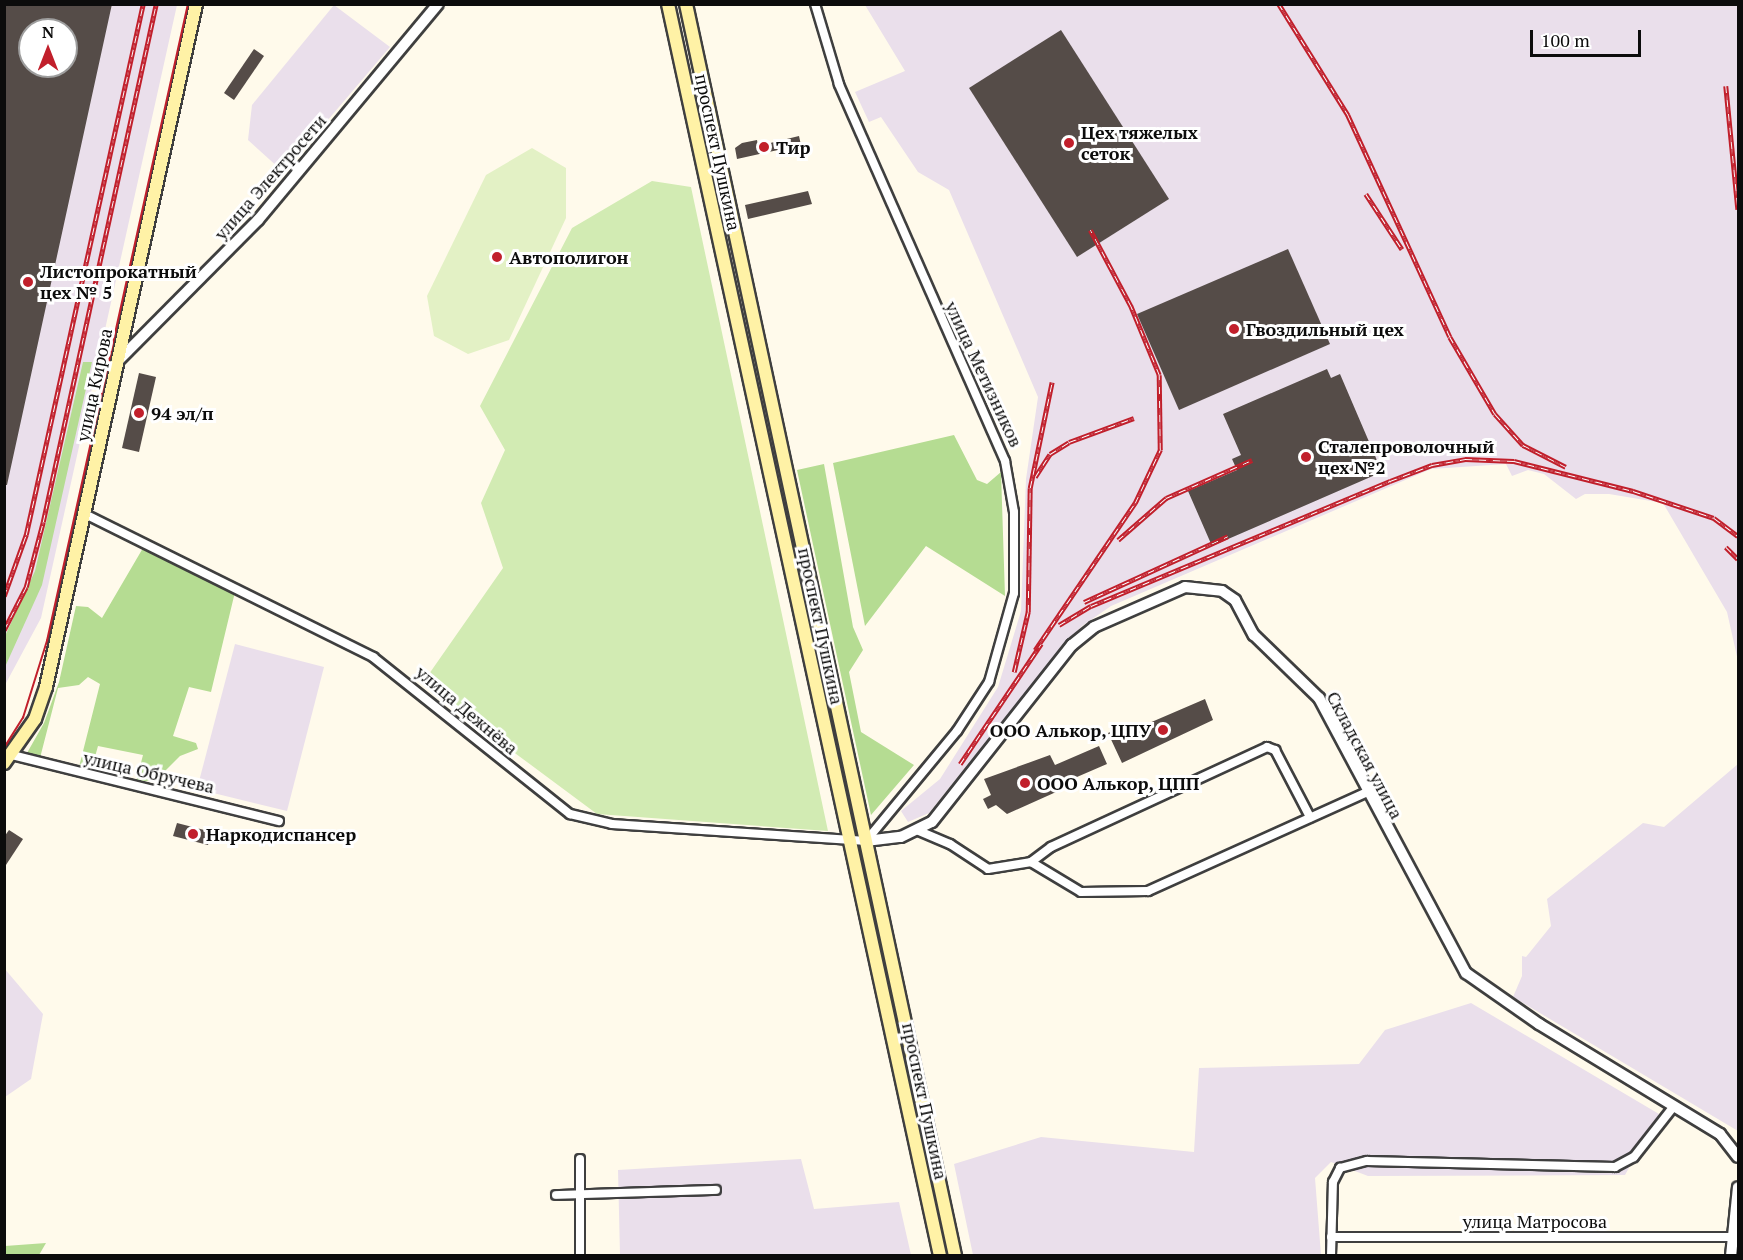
<!DOCTYPE html>
<html>
<head>
<meta charset="utf-8">
<style>
  body { margin:0 }
  #map { position:relative; width:1743px; height:1260px; overflow:hidden; background:#fffaeb; font-family:"PT Serif",serif }
  div>[style] { position:absolute }
  .industrial>* { inset:0; background:#eadfeb }
  .green>* { inset:0; background:#d2ebb3 }
  .forest>* { inset:0; background:#b5dc92 }
  .pitch>* { inset:0; background:#e3f1c5 }
  .building>* { inset:0; background:#554c48 }
  .roads { filter:drop-shadow(2px 0 #3f3f3f) drop-shadow(-2px 0 #3f3f3f) drop-shadow(0 2px #3f3f3f) drop-shadow(0 -2px #3f3f3f) }
  .minor>* { height:8px; margin:-4px; padding:0 4px; transform-origin:4px; border-radius:4px; background:#fff }
  .tertiary>* { height:10px; margin:-5px; padding:0 5px; transform-origin:5px; border-radius:5px; background:#fff }
  .secondary>* { height:12px; margin:-6px; padding:0 6px; transform-origin:6px; border-radius:6px; background:#fff2a6 }
  .tram>* { height:1.5px; margin:-0.75px; padding:0 0.75px; transform-origin:0.75px; border-radius:0.75px; background:#c11f2b }
  .rail>* { height:4.5px; margin-top:-2.25px; transform-origin:0; background:repeating-linear-gradient(90deg,#fff 0 7px,#c11f2b 0 14px); box-sizing:border-box; border-block:2px solid #c11f2b }
  .dots>* { width:16px; height:16px; translate:-50% -50%; box-sizing:border-box; border:3px solid #fff; border-radius:50% }
  span { translate:-50% -50%; white-space:nowrap; text-align:center; line-height:1.15; -webkit-text-stroke:6px #fff; paint-order:stroke }
  .poi-label { font-size:18px; color:#0c0c0c; font-weight:700 }
  .left { translate:0 -50%; text-align:left }
  .right { translate:-100% -50%; text-align:right }
  .street-label { font-size:18px; color:#0c0c0c }
  .frame { position:absolute; inset:0; border:6px solid #0c0c0c; pointer-events:none }
  .north { position:absolute; left:18px; top:18px; width:60px; height:60px; box-sizing:border-box; background:#fff; border:2px solid #9e9e9e; border-radius:50%; rotate:0deg; font-size:16px; font-weight:700; line-height:24px; text-align:center; color:#0c0c0c }
  .north::after { content:''; display:block; margin:auto; width:21px; height:27px; background:#c11f2b; clip-path:polygon(50% 0,100% 100%,50% 72%,0 100%) }
  .scale { position:absolute; left:1530px; top:30px; width:111px; height:27px; box-sizing:border-box; border:3px solid #0c0c0c; border-top:0; padding-left:8px; font-size:18px; line-height:21px; white-space:nowrap; color:#0c0c0c; -webkit-text-stroke:4px #fff; paint-order:stroke }
</style>
</head>
<body>
<div id="map">
  <div class="industrial">
    <i style="clip-path:polygon(evenodd,5px 5px,177px 5px,41px 618px,5px 685px,5px 5px,30px 30px,66px 30px,66px 66px,30px 66px,30px 30px)"></i>
    <i style="clip-path:polygon(334px 5px,390px 47px,287px 168px,280px 169px,248px 140px,252px 105px)"></i>
    <i style="clip-path:polygon(865px 5px,1738px 5px,1738px 661px,1727px 612px,1663px 503px,1609px 494px,1585px 494px,1576px 499px,1544px 474px,1528px 470px,1512px 476px,1506px 464px,1431px 469px,1111px 606px,1082px 626px,1059px 651px,929px 813px,908px 822px,901px 811px,940px 779px,998px 687px,1021px 611px,1026px 479px,1038px 397px,949px 190px,918px 172px,881px 117px,869px 122px,855px 92px,905px 71px)"></i>
    <i style="clip-path:polygon(235px 644px,324px 667px,287px 811px,197px 789px)"></i>
    <i style="clip-path:polygon(1738px 764px,1738px 1131px,1513px 997px,1522px 976px,1522px 956px,1526px 957px,1551px 926px,1547px 899px,1643px 823px,1664px 827px)"></i>
    <i style="clip-path:polygon(4px 968px,43px 1014px,31px 1079px,5px 1097px)"></i>
    <i style="clip-path:polygon(1471px 1003px,1659px 1114px,1625px 1175px,1368px 1176px,1331px 1162px,1315px 1178px,1321px 1255px,973px 1255px,954px 1164px,1041px 1137px,1194px 1152px,1199px 1068px,1359px 1064px,1385px 1030px)"></i>
    <i style="clip-path:polygon(801px 1159px,814px 1209px,899px 1202px,911px 1255px,620px 1255px,618px 1170px)"></i>
  </div>
  <div class="green">
    <i style="clip-path:polygon(652px 181px,691px 187px,828px 831px,597px 814px,422px 684px,503px 568px,481px 503px,505px 450px,480px 406px,572px 228px)"></i>
  </div>
  <div class="forest">
    <i style="clip-path:polygon(83px 362px,92px 362px,42px 585px,5px 667px,5px 636px,35px 571px)"></i>
    <i style="clip-path:polygon(954px 435px,977px 480px,987px 484px,1001px 472px,1005px 596px,926px 546px,865px 626px,833px 463px)"></i>
    <i style="clip-path:polygon(824px 464px,853px 627px,863px 650px,849px 672px,861px 732px,914px 765px,871px 815px,797px 470px)"></i>
    <i style="clip-path:polygon(143px 548px,235px 592px,211px 692px,189px 687px,173px 736px,196px 743px,198px 749px,180px 756px,156px 780px,136px 782px,143px 755px,98px 746px,91px 771px,79px 767px,100px 684px,88px 677px,79px 685px,58px 688px,40px 758px,27px 753px,44px 723px,59px 682px,76px 606px,88px 607px,102px 618px)"></i>
    <i style="clip-path:polygon(46px 1243px,39px 1255px,5px 1255px,5px 1246px)"></i>
  </div>
  <div class="pitch">
    <i style="clip-path:polygon(532px 148px,566px 168px,566px 218px,509px 340px,468px 354px,434px 336px,427px 296px,486px 175px)"></i>
  </div>
  <div class="building">
    <i style="clip-path:polygon(evenodd,4px 4px,112px 4px,7px 485px,4px 485px,4px 4px,30px 30px,66px 30px,66px 66px,30px 66px,30px 30px)"></i>
    <i style="clip-path:polygon(1061px 30px,1169px 199px,1077px 257px,969px 88px)"></i>
    <i style="clip-path:polygon(254px 49px,264px 56px,234px 100px,224px 93px)"></i>
    <i style="clip-path:polygon(799px 136px,801px 145px,737px 159px,735px 148px,742px 143px,757px 140px,758px 146px)"></i>
    <i style="clip-path:polygon(808px 191px,812px 204px,748px 219px,745px 205px)"></i>
    <i style="clip-path:polygon(1288px 249px,1330px 344px,1179px 410px,1137px 314px)"></i>
    <i style="clip-path:polygon(1327px 369px,1331px 378px,1340px 374px,1382px 472px,1212px 546px,1188px 491px,1237px 470px,1232px 459px,1241px 455px,1223px 414px)"></i>
    <i style="clip-path:polygon(139px 373px,156px 377px,139px 452px,122px 448px)"></i>
    <i style="clip-path:polygon(1205px 699px,1213px 720px,1122px 763px,1108px 733px,1123px 726px,1126px 733px)"></i>
    <i style="clip-path:polygon(1099px 746px,1107px 764px,1063px 783px,1065px 788px,1007px 814px,996px 805px,988px 809px,983px 799px,991px 795px,984px 779px,1050px 755px,1055px 765px)"></i>
    <i style="clip-path:polygon(177px 823px,212px 832px,208px 845px,173px 836px)"></i>
    <i style="clip-path:polygon(9px 830px,23px 839px,4px 868px,4px 837px)"></i>
  </div>
  <div class="roads">
    <div class="minor">
      <i style="left:85px;top:514px;width:322px;rotate:26.4deg"></i>
      <i style="left:373px;top:657px;width:252px;rotate:38.6deg"></i>
      <i style="left:570px;top:814px;width:43px;rotate:13.4deg"></i>
      <i style="left:612px;top:824px;width:255px;rotate:3.8deg"></i>
      <i style="left:866px;top:841px;width:143px;rotate:-50.4deg"></i>
      <i style="left:957px;top:731px;width:59px;rotate:-56.9deg"></i>
      <i style="left:989px;top:682px;width:92px;rotate:-74.3deg"></i>
      <i style="left:1014px;top:593px;width:81px;rotate:-90deg"></i>
      <i style="left:1014px;top:512px;width:52px;rotate:-100deg"></i>
      <i style="left:1005px;top:461px;width:412px;rotate:-113.8deg"></i>
      <i style="left:839px;top:84px;width:84px;rotate:-106.7deg"></i>
      <i style="left:12px;top:755px;width:275px;rotate:13.9deg"></i>
      <i style="left:919px;top:831px;width:34px;rotate:23deg"></i>
      <i style="left:950px;top:844px;width:45px;rotate:33.3deg"></i>
      <i style="left:988px;top:869px;width:44px;rotate:-9.2deg"></i>
      <i style="left:1031px;top:862px;width:25px;rotate:-37deg"></i>
      <i style="left:1051px;top:847px;width:238px;rotate:-24.8deg"></i>
      <i style="left:1267px;top:747px;width:9px;rotate:21deg"></i>
      <i style="left:1275px;top:750px;width:76px;rotate:62.4deg"></i>
      <i style="left:1031px;top:862px;width:58px;rotate:31deg"></i>
      <i style="left:1081px;top:892px;width:67px;rotate:-0.9deg"></i>
      <i style="left:1148px;top:891px;width:240px;rotate:-24.3deg"></i>
      <i style="left:556px;top:1195px;width:160px;rotate:-1.8deg"></i>
      <i style="left:1331px;top:1237px;width:407px"></i>
      <i style="left:580px;top:1256px;width:97px;rotate:-90deg"></i>
      <i style="left:1331px;top:1256px;width:74px;rotate:-88.5deg"></i>
      <i style="left:1333px;top:1182px;width:16px;rotate:-63deg"></i>
      <i style="left:1340px;top:1168px;width:28px;rotate:-15deg"></i>
      <i style="left:1367px;top:1161px;width:248px;rotate:1.4deg"></i>
      <i style="left:1615px;top:1167px;width:21px;rotate:-28deg"></i>
      <i style="left:1634px;top:1157px;width:65px;rotate:-51.9deg"></i>
    </div>
    <div class="tertiary">
      <i style="left:117px;top:362px;width:200px;rotate:-45.2deg"></i>
      <i style="left:258px;top:220px;width:281px;rotate:-50.2deg"></i>
      <i style="left:866px;top:841px;width:35px;rotate:-7deg"></i>
      <i style="left:901px;top:837px;width:34px;rotate:-26deg"></i>
      <i style="left:932px;top:822px;width:226px;rotate:-51.7deg"></i>
      <i style="left:1072px;top:645px;width:28px;rotate:-39deg"></i>
      <i style="left:1094px;top:627px;width:99px;rotate:-23.7deg"></i>
      <i style="left:1185px;top:587px;width:37px;rotate:6deg"></i>
      <i style="left:1222px;top:591px;width:16px;rotate:35deg"></i>
      <i style="left:1235px;top:600px;width:40px;rotate:62deg"></i>
      <i style="left:1254px;top:635px;width:91px;rotate:44.1deg"></i>
      <i style="left:1319px;top:698px;width:312px;rotate:61.9deg"></i>
      <i style="left:1466px;top:973px;width:89px;rotate:34.9deg"></i>
      <i style="left:1539px;top:1024px;width:212px;rotate:31.3deg"></i>
      <i style="left:1720px;top:1134px;width:29px;rotate:52deg"></i>
      <i style="left:1731px;top:1256px;width:69px;rotate:-84.2deg"></i>
    </div>
    <div class="secondary">
      <i style="left:668px;top:4px;width:1281px;rotate:77.74deg"></i>
      <i style="left:686px;top:4px;width:1281px;rotate:77.87deg"></i>
      <i style="left:4px;top:763px;width:54px;rotate:-54.8deg"></i>
      <i style="left:35px;top:719px;width:34px;rotate:-71deg"></i>
      <i style="left:46px;top:687px;width:699px;rotate:-77.61deg"></i>
    </div>
  </div>
  <div class="tram">
    <i style="left:4px;top:748px;width:36px;rotate:-58deg"></i>
    <i style="left:23px;top:718px;width:81px;rotate:-72.7deg"></i>
    <i style="left:47px;top:641px;width:652px;rotate:-77.52deg"></i>
  </div>
  <div class="rail">
    <i style="left:1279px;top:4px;width:131px;rotate:58.1deg"></i>
    <i style="left:1348px;top:115px;width:244px;rotate:65.3deg"></i>
    <i style="left:1450px;top:337px;width:89px;rotate:59.7deg"></i>
    <i style="left:1495px;top:414px;width:42px;rotate:47.9deg"></i>
    <i style="left:1523px;top:445px;width:48px;rotate:27.1deg"></i>
    <i style="left:1726px;top:86px;width:124px;rotate:84.4deg"></i>
    <i style="left:1366px;top:194px;width:66px;rotate:56.8deg"></i>
    <i style="left:1035px;top:477px;width:27px;rotate:-57deg"></i>
    <i style="left:1050px;top:454px;width:22px;rotate:-32deg"></i>
    <i style="left:1069px;top:442px;width:69px;rotate:-20.3deg"></i>
    <i style="left:1118px;top:540px;width:64px;rotate:-41.2deg"></i>
    <i style="left:1166px;top:498px;width:94px;rotate:-23.8deg"></i>
    <i style="left:1726px;top:547px;width:17px;rotate:45deg"></i>
    <i style="left:4px;top:596px;width:65px;rotate:-70.2deg"></i>
    <i style="left:26px;top:535px;width:544px;rotate:-77.57deg"></i>
    <i style="left:1084px;top:602px;width:158px;rotate:-24.6deg"></i>
    <i style="left:1059px;top:625px;width:37px;rotate:-31deg"></i>
    <i style="left:1091px;top:606px;width:324px;rotate:-22.7deg"></i>
    <i style="left:1390px;top:481px;width:45px;rotate:-20.9deg"></i>
    <i style="left:1432px;top:465px;width:34px;rotate:-10deg"></i>
    <i style="left:1465px;top:459px;width:49px;rotate:2.3deg"></i>
    <i style="left:1514px;top:461px;width:123px;rotate:14.1deg"></i>
    <i style="left:1633px;top:491px;width:85px;rotate:18.4deg"></i>
    <i style="left:1714px;top:518px;width:30px;rotate:37deg"></i>
    <i style="left:4px;top:630px;width:48px;rotate:-62.9deg"></i>
    <i style="left:26px;top:587px;width:67px;rotate:-75.3deg"></i>
    <i style="left:43px;top:522px;width:530px;rotate:-77.69deg"></i>
    <i style="left:1035px;top:650px;width:178px;rotate:-55.8deg"></i>
    <i style="left:1135px;top:503px;width:59px;rotate:-64.7deg"></i>
    <i style="left:1160px;top:450px;width:75px;rotate:-90.8deg"></i>
    <i style="left:1159px;top:375px;width:74px;rotate:-112.4deg"></i>
    <i style="left:1131px;top:307px;width:87px;rotate:-118deg"></i>
    <i style="left:1014px;top:672px;width:62px;rotate:-76.9deg"></i>
    <i style="left:1028px;top:612px;width:124px;rotate:-89.1deg"></i>
    <i style="left:1030px;top:488px;width:108px;rotate:-78.3deg"></i>
    <i style="left:960px;top:764px;width:145px;rotate:-56deg"></i>
  </div>
  <div class="dots">
    <i style="left:1069px;top:143px;background:#c11f2b"></i>
    <i style="left:764px;top:147px;background:#c11f2b"></i>
    <i style="left:497px;top:257px;background:#c11f2b"></i>
    <i style="left:28px;top:282px;background:#c11f2b"></i>
    <i style="left:1234px;top:329px;background:#c11f2b"></i>
    <i style="left:139px;top:413px;background:#c11f2b"></i>
    <i style="left:1306px;top:457px;background:#c11f2b"></i>
    <i style="left:1163px;top:730px;background:#c11f2b"></i>
    <i style="left:1025px;top:783px;background:#c11f2b"></i>
    <i style="left:193px;top:834px;background:#c11f2b"></i>
  </div>
  <div class="poi-label">
    <span class="left" style="left:1081px;top:143px">Цех тяжелых<br>сеток</span>
    <span class="left" style="left:776px;top:147px">Тир</span>
    <span class="left" style="left:509px;top:257px">Автополигон</span>
    <span class="left" style="left:40px;top:282px">Листопрокатный<br>цех № 5</span>
    <span class="left" style="left:1246px;top:329px">Гвоздильный цех</span>
    <span class="left" style="left:151px;top:413px">94 эл/п</span>
    <span class="left" style="left:1318px;top:457px">Сталепроволочный<br>цех №2</span>
    <span class="right" style="left:1151px;top:730px">ООО Алькор, ЦПУ</span>
    <span class="left" style="left:1037px;top:783px">ООО Алькор, ЦПП</span>
    <span class="left" style="left:206px;top:834px">Наркодиспансер</span>
  </div>
  <div class="street-label">
    <span style="left:718px;top:152px;rotate:78deg">проспект Пушкина</span>
    <span style="left:270px;top:177px;rotate:-49deg">улица Электросети</span>
    <span style="left:984px;top:374px;rotate:65deg">улица Метизников</span>
    <span style="left:94px;top:385px;rotate:-78deg">улица Кирова</span>
    <span style="left:821px;top:626px;rotate:78deg">проспект Пушкина</span>
    <span style="left:467px;top:710px;rotate:40deg">улица Дежнёва</span>
    <span style="left:1365px;top:755px;rotate:62deg">Складская улица</span>
    <span style="left:149px;top:772px;rotate:13deg">улица Обручева</span>
    <span style="left:925px;top:1101px;rotate:78deg">проспект Пушкина</span>
    <span style="left:1535px;top:1221px">улица Матросова</span>
  </div>
  <div class="frame"></div>
  <div class="north">N</div>
  <div class="scale">100 m</div>
</div>
</body>
</html>
